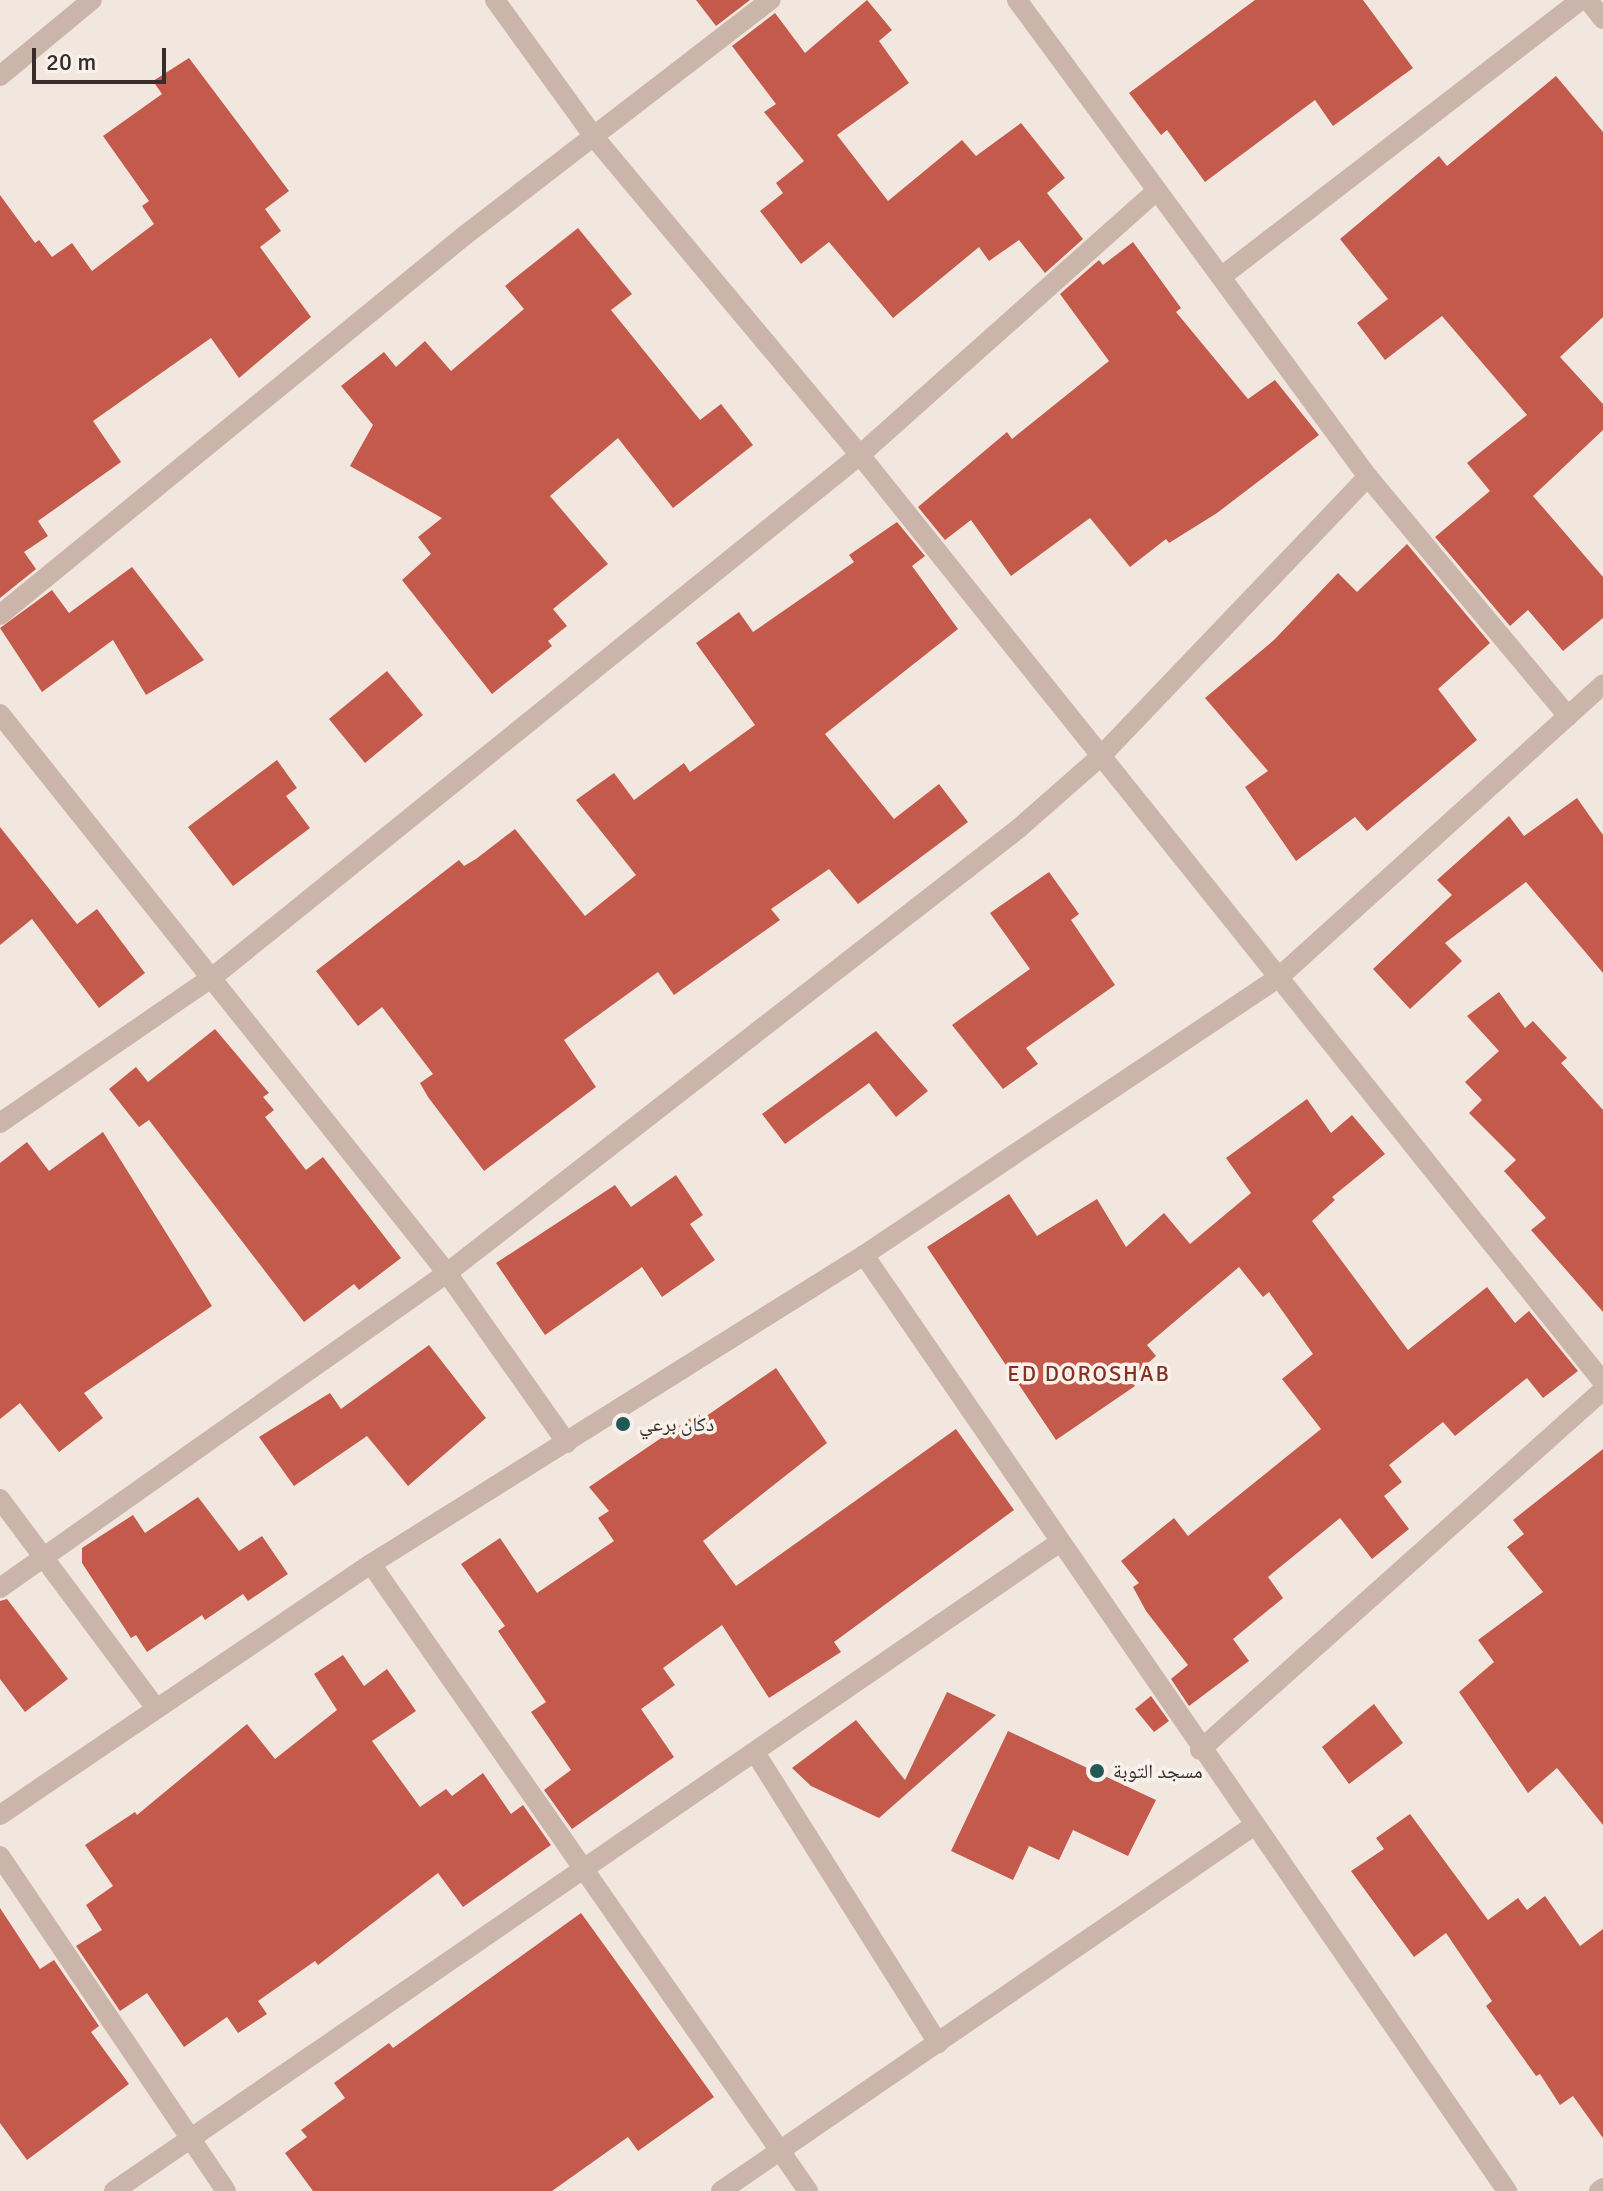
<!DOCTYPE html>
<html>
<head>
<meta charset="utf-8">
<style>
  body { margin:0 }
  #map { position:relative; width:1603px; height:2191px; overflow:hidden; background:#f2e7df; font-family:Signika,"Noto Naskh Arabic",sans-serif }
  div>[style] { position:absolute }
  .building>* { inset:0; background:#c45a4b }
  .minor>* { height:20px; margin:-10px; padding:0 10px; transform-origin:10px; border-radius:10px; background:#cbb5aa }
  .dots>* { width:22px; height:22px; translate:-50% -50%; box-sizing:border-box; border:4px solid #faf1eb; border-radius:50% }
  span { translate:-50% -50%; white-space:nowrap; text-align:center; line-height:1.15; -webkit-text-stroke:7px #faf1eb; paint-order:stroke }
  .poi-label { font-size:20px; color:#382d2a }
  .left { translate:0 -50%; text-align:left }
  .neighbourhood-label { font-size:22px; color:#863024; letter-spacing:2px }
  .scale { position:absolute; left:32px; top:48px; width:134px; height:36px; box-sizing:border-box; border:4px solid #382d2a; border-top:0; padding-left:10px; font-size:24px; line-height:28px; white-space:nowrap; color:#382d2a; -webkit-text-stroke:6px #faf1eb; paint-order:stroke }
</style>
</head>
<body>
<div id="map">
  <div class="building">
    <i style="clip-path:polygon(696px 0,750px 0,716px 26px)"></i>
    <i style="clip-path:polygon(867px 0,892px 30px,879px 41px,909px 83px,837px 135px,888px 201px,962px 140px,976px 156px,1021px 123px,1065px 178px,1047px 193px,1083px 239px,1045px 273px,1019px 240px,989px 261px,979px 247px,893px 318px,829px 242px,801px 264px,760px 211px,783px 193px,776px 183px,804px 161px,764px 112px,776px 104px,732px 46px,775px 13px,805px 53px)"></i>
    <i style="clip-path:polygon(1255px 0,1363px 0,1413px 68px,1333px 126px,1315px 100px,1205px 182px,1167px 130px,1161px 135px,1129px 93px)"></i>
    <i style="clip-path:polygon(189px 58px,289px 191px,265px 209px,281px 231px,260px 247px,311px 317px,239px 378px,211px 338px,93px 421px,121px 462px,38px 521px,48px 536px,24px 552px,36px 569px,0 598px,0 195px,35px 243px,39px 240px,52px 257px,72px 243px,92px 271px,154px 224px,142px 206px,149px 201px,103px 136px,162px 94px,153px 81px)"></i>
    <i style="clip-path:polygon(1556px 76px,1603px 132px,1603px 317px,1560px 357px,1603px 404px,1603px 430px,1533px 496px,1603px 577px,1603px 618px,1563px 651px,1528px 610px,1510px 626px,1435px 537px,1490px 491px,1467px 463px,1527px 415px,1442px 316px,1385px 360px,1357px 323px,1388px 299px,1340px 239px,1439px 156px,1447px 166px)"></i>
    <i style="clip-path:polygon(578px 228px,632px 294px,611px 310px,700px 420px,721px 404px,753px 445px,673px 508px,618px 438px,550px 496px,608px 564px,553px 609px,567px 626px,548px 641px,552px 646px,492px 694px,402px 580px,431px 554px,418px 537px,442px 518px,350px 466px,373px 425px,341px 386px,384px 352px,396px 367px,425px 341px,451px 371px,524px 309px,505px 286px)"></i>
    <i style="clip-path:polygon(1133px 242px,1181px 308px,1176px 312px,1248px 399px,1275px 380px,1319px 435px,1217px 513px,1169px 543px,1166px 539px,1130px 567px,1090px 518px,1011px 576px,971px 520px,945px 540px,918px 507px,1007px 432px,1012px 439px,1109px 361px,1060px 294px,1099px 260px,1103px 265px)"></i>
    <i style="clip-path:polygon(897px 522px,925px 556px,912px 566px,958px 629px,825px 734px,894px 819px,939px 784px,968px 822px,858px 904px,829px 869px,771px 909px,780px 920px,674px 995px,658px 972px,564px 1040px,596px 1087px,484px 1171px,428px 1097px,420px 1083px,433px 1074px,382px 1007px,358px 1026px,316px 971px,459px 860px,464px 866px,476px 859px,515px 829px,585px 916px,636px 875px,576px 800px,614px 773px,634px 800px,684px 763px,690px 772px,755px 725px,696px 643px,739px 612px,753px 632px,854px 562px,849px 555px)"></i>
    <i style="clip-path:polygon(1407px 544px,1490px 643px,1438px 689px,1477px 740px,1367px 831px,1355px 817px,1296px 861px,1245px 787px,1268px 771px,1205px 698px,1274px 640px,1338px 573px,1357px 592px)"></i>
    <i style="clip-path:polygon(132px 567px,204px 660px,146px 695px,113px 640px,42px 692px,0 628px,52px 590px,69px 613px)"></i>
    <i style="clip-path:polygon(387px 671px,423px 715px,365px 763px,329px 719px)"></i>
    <i style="clip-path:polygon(277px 760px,297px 788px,286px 796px,310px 828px,233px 886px,188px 827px)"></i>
    <i style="clip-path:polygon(1577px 798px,1603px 835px,1603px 973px,1526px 882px,1445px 943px,1462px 961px,1410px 1009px,1373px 969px,1452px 895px,1437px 880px,1509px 816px,1524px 836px)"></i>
    <i style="clip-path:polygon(0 827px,77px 924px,97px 909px,145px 973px,99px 1008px,32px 919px,0 945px)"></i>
    <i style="clip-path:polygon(1049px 872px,1079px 914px,1071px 920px,1115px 985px,1026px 1048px,1038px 1064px,1003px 1089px,952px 1025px,1030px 969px,990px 913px)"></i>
    <i style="clip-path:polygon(1499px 992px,1525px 1028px,1533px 1021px,1567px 1058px,1561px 1063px,1603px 1110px,1603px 1312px,1531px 1230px,1546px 1218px,1504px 1171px,1516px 1160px,1469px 1113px,1482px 1100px,1465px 1082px,1499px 1051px,1467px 1016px)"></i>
    <i style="clip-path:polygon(215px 1029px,269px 1093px,263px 1097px,274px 1110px,265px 1117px,306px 1170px,323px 1157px,401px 1258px,359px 1290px,354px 1284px,304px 1322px,149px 1120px,139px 1127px,109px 1089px,136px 1067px,148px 1082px)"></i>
    <i style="clip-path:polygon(876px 1031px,928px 1091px,896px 1117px,869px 1083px,785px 1144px,762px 1114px)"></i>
    <i style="clip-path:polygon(1307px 1099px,1331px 1133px,1352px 1115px,1385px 1154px,1332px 1197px,1335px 1200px,1312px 1221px,1408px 1350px,1487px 1287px,1515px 1323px,1529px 1311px,1578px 1371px,1543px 1398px,1527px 1378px,1455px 1436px,1443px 1422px,1389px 1465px,1402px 1482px,1384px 1496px,1409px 1529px,1372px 1559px,1340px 1518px,1268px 1577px,1283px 1598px,1233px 1639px,1249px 1661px,1189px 1706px,1171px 1679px,1188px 1665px,1146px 1611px,1133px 1587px,1139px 1583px,1121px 1561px,1174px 1518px,1188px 1536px,1321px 1429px,1282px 1379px,1313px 1354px,1269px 1292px,1263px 1297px,1239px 1267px,1147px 1345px,1156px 1356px,1130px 1379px,1135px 1386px,1056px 1440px,927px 1247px,1009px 1194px,1037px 1236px,1097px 1199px,1126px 1247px,1164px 1213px,1190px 1244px,1251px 1193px,1226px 1158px)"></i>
    <i style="clip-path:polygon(103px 1132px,212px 1306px,84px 1393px,103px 1418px,59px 1452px,20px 1403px,0 1419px,0 1163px,27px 1142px,49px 1171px)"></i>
    <i style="clip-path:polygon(676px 1175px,703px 1215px,690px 1224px,715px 1260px,662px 1297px,642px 1267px,545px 1335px,496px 1263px,615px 1185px,631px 1207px)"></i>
    <i style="clip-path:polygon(429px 1345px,486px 1418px,408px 1486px,367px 1436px,294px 1486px,259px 1437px,330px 1393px,341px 1409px)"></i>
    <i style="clip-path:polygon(776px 1368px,827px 1443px,703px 1541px,736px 1586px,956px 1429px,1014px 1510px,834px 1642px,841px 1652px,769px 1698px,722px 1625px,663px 1668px,675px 1685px,641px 1709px,674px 1757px,572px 1829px,544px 1790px,571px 1770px,531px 1712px,546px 1702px,498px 1631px,505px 1626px,461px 1564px,500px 1538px,537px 1593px,614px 1541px,598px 1518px,609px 1511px,589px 1487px,698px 1413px,702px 1419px)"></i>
    <i style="clip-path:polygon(1603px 1449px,1603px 1825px,1557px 1768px,1528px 1793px,1459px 1692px,1494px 1662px,1478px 1640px,1543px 1592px,1507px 1547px,1524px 1534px,1513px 1520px)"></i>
    <i style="clip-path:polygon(198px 1497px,239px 1551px,262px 1536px,288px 1574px,248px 1601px,243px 1594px,205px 1620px,202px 1615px,147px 1652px,136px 1635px,131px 1638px,82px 1563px,82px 1548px,133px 1515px,145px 1533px)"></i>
    <i style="clip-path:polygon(7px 1599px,68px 1679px,25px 1712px,0 1679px,0 1601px)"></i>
    <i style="clip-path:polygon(343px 1655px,364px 1686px,387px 1669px,416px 1711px,372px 1741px,420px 1807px,446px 1789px,452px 1796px,483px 1773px,511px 1814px,523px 1805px,551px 1845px,463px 1907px,438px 1873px,318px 1965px,315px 1961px,258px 2001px,267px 2014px,238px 2033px,227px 2017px,184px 2047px,147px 1993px,120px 2011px,76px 1946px,102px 1930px,86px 1905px,113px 1886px,85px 1845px,135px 1812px,137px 1815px,247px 1724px,275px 1759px,337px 1710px,314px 1674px)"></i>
    <i style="clip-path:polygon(947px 1692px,996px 1715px,879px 1818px,811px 1786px,792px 1768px,856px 1720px,905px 1780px)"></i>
    <i style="clip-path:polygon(1151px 1696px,1169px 1721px,1154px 1732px,1135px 1709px)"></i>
    <i style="clip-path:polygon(1374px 1704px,1403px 1743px,1349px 1784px,1322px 1747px)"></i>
    <i style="clip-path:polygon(1008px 1731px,1156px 1800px,1128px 1856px,1073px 1830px,1059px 1860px,1029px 1846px,1013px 1880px,951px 1851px)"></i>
    <i style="clip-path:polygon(1410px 1814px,1488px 1920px,1518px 1898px,1527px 1910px,1545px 1896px,1580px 1946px,1603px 1929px,1603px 2138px,1573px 2096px,1560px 2105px,1540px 2074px,1536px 2076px,1486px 2006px,1492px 2001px,1446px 1933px,1414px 1957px,1351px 1871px,1384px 1849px,1376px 1838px)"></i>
    <i style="clip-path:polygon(0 1908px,40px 1969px,54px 1960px,99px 2026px,91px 2032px,129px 2084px,27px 2160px,0 2123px)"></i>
    <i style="clip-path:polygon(581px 1913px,714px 2097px,638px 2151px,628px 2137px,552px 2191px,313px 2191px,285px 2153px,307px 2137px,301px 2130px,345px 2098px,334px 2083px,389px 2043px,393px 2048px)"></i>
  </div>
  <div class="minor">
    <i style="left:495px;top:0;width:169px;rotate:54.1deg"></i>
    <i style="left:594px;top:137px;width:415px;rotate:50.1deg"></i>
    <i style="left:860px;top:455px;width:1188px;rotate:51.29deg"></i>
    <i style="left:1017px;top:0;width:592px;rotate:53.65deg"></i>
    <i style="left:1368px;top:477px;width:312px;rotate:50.1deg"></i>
    <i style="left:1588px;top:0;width:24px;rotate:52deg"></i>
    <i style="left:0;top:76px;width:119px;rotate:-39.6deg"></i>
    <i style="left:1221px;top:277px;width:454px;rotate:-37.6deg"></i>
    <i style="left:0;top:615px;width:599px;rotate:-39.24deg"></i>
    <i style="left:464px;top:236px;width:387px;rotate:-37.6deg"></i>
    <i style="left:0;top:714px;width:716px;rotate:51.35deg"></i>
    <i style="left:447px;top:1273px;width:208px;rotate:54.8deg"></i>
    <i style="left:0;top:1123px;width:260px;rotate:-34.5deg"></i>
    <i style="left:214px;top:976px;width:830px;rotate:-38.89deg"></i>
    <i style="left:860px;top:455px;width:397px;rotate:-41.7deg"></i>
    <i style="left:864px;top:1255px;width:1136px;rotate:55.51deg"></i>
    <i style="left:0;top:1499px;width:261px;rotate:53.3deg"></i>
    <i style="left:371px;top:1564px;width:764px;rotate:55.12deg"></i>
    <i style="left:0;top:1588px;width:547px;rotate:-35.17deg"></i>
    <i style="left:447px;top:1273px;width:723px;rotate:-37.87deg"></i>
    <i style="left:1018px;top:829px;width:111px;rotate:-41.3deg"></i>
    <i style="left:1101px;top:756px;width:386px;rotate:-46.3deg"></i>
    <i style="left:1200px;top:1750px;width:540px;rotate:-41.77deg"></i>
    <i style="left:756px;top:1754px;width:342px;rotate:57.8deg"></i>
    <i style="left:0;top:1815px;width:448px;rotate:-34.1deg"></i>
    <i style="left:371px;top:1564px;width:582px;rotate:-32.08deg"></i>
    <i style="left:864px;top:1255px;width:498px;rotate:-33.8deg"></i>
    <i style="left:1278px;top:978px;width:438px;rotate:-42.1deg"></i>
    <i style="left:0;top:1856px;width:404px;rotate:56deg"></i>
    <i style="left:114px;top:2191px;width:1147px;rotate:-34.45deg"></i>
    <i style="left:721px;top:2191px;width:645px;rotate:-34.45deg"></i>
    <i style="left:1599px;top:2191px;width:5px;rotate:-37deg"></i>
  </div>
  <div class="dots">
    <i style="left:623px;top:1424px;background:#205957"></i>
    <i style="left:1097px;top:1771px;background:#205957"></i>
  </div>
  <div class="poi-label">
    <span class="left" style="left:639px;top:1424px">دكان برعي</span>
    <span class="left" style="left:1113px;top:1771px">مسجد التوبة</span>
  </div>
  <div class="neighbourhood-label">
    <span style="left:1089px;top:1374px">ED DOROSHAB</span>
  </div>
  <div class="scale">20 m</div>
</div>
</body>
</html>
